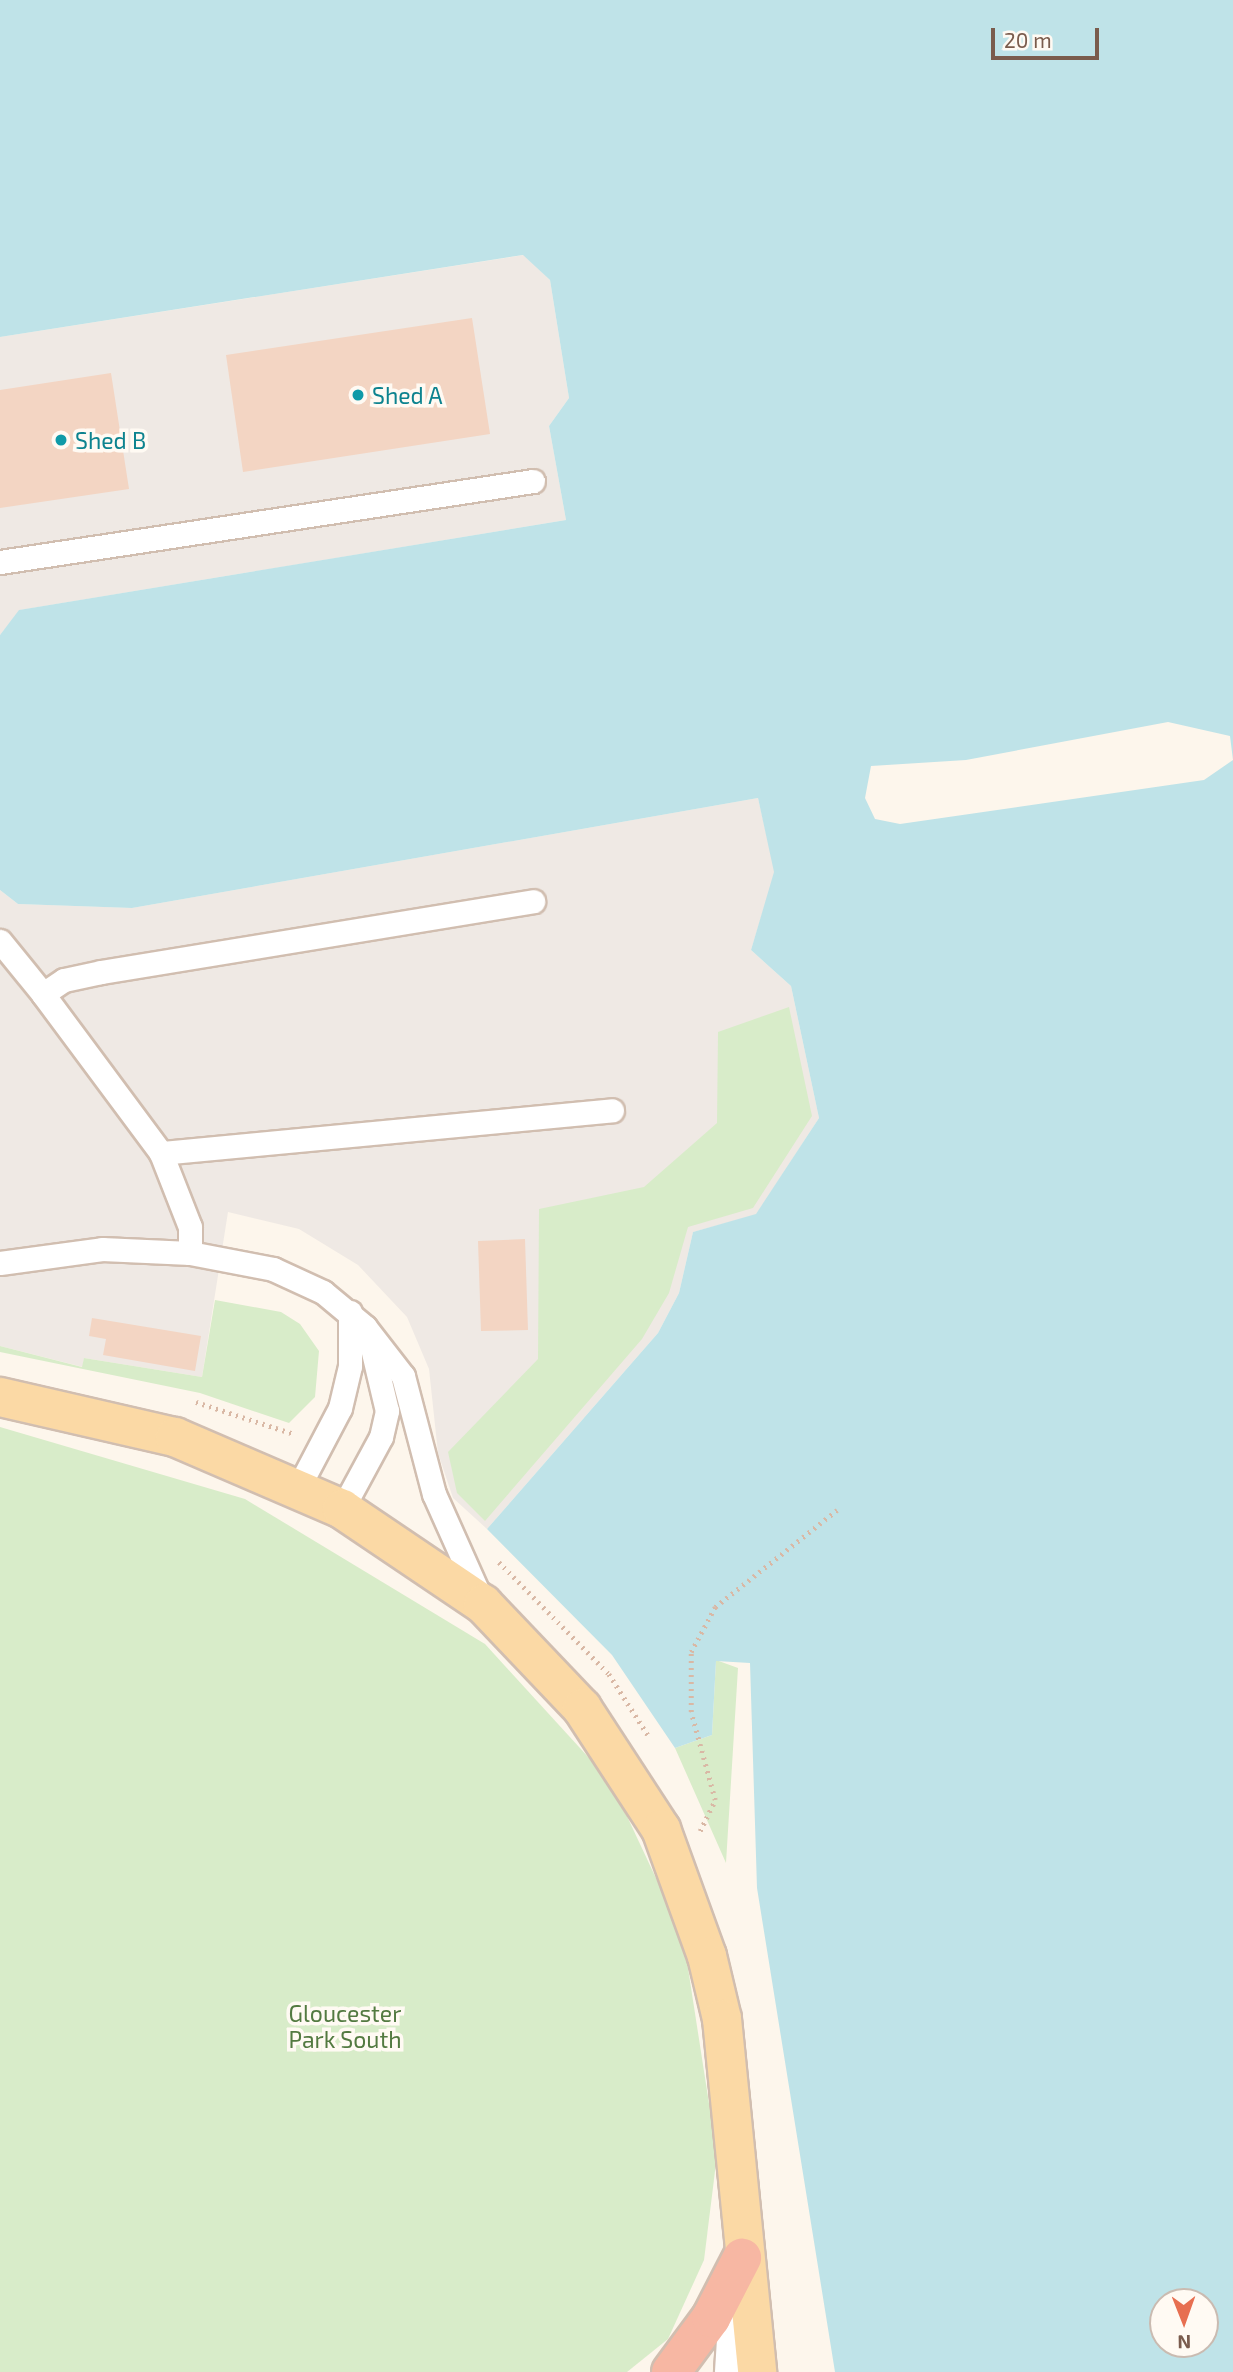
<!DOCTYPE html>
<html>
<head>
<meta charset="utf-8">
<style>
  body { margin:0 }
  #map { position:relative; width:1233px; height:2372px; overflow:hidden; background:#fdf6ec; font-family:"Exo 2",sans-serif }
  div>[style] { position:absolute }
  .industrial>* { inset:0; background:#efe9e4 }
  .green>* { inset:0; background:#d8ecc9 }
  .water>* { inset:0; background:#bfe3e8 }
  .pier>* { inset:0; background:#fdf6ec }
  .building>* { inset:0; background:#f3d5c3 }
  .path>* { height:4.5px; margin-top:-2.25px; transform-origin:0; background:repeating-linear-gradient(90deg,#d9b8a5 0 2px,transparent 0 7px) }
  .roads { filter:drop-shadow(2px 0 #d1beb0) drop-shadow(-2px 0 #d1beb0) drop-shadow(0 2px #d1beb0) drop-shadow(0 -2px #d1beb0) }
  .lane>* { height:23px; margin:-11.5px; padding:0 11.5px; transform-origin:11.5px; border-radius:11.5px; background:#fff }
  .street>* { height:38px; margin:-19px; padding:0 19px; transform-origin:19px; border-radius:19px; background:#fff }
  .primary>* { height:38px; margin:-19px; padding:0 19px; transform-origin:19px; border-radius:19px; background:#fbd9a5 }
  .highway>* { height:38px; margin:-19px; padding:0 19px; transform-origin:19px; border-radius:19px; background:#f7b7a3 }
  .dots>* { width:19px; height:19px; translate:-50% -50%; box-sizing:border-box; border:4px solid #fffaf3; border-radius:50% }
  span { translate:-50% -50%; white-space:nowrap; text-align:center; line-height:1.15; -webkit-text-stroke:7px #fffaf3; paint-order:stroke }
  .culture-label { font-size:23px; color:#0d838f }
  .left { translate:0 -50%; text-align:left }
  .park-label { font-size:23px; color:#537a41 }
  .north { position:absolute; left:1149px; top:2288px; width:70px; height:70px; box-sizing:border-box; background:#fffaf3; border:2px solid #cabbb1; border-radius:50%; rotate:179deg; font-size:19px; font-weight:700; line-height:28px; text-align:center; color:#7a5c4d }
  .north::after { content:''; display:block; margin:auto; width:24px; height:32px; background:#e76f51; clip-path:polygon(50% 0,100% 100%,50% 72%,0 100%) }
  .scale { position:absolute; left:991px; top:28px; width:108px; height:32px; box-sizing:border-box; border:4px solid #7a5c4d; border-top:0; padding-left:9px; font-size:21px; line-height:24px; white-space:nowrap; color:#7a5c4d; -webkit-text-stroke:5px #fffaf3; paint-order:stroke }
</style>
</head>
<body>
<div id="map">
  <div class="industrial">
    <i style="clip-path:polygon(524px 255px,550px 280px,569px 398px,549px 426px,566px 520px,20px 610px,0 635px,0 337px)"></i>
    <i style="clip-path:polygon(758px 798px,775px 872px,751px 950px,791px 986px,819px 1118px,756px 1215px,693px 1232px,679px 1293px,658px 1333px,487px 1529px,453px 1498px,438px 1453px,429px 1369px,407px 1317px,358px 1265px,299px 1229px,228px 1212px,202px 1377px,84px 1358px,83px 1367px,0 1346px,0 890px,18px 904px,132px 908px)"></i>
  </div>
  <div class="green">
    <i style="clip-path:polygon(789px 1007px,812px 1116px,753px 1208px,688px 1227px,669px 1293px,642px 1339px,485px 1521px,457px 1493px,448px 1452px,538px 1359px,539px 1209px,644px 1187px,717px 1123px,718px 1032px)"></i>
    <i style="clip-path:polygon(215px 1300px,281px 1312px,300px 1324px,319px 1351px,315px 1397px,289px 1423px,200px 1393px,0 1352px,0 1346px,82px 1367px,84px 1358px,202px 1377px)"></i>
    <i style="clip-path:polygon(0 1427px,245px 1499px,485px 1644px,611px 1782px,683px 1936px,717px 2155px,704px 2260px,668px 2339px,627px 2372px,0 2372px)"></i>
    <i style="clip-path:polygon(716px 1660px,738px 1668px,726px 1863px,675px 1748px,712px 1735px)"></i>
  </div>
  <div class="water">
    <i style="clip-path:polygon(evenodd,0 0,1233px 0,1233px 2372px,835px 2372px,757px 1888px,750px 1663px,716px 1661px,712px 1735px,675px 1748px,612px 1655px,487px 1529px,658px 1333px,679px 1293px,693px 1232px,756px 1214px,819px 1118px,791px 986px,751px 950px,774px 872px,758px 798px,132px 908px,18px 904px,0 890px,0 635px,19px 610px,566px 520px,549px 426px,569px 398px,550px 280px,523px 255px,0 337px,0 0,1163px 2302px,1205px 2302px,1205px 2344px,1163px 2344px,1163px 2302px)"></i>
  </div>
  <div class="pier">
    <i style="clip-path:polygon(1168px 722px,1230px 736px,1233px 760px,1204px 780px,900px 824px,875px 819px,865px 798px,871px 766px,966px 760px)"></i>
  </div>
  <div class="building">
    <i style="clip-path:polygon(472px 318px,490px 434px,243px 472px,226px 355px)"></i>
    <i style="clip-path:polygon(111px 373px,129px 489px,0 508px,0 390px)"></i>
    <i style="clip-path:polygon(525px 1239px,528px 1330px,481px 1331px,478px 1241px)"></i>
    <i style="clip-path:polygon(92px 1318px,201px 1336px,195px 1371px,103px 1355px,106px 1339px,89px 1336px)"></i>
  </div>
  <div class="path">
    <i style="left:196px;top:1402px;width:103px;rotate:18.1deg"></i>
    <i style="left:499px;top:1562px;width:157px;rotate:45.5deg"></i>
    <i style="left:609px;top:1674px;width:72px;rotate:57.4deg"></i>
    <i style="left:700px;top:1831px;width:34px;rotate:-64deg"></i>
    <i style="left:715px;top:1800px;width:91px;rotate:-105.3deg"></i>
    <i style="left:691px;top:1712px;width:60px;rotate:-90deg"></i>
    <i style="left:691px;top:1652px;width:51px;rotate:-61.9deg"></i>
    <i style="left:715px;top:1607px;width:156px;rotate:-38.5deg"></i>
  </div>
  <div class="roads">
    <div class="lane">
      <i style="left:0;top:562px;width:539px;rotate:-8.64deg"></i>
      <i style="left:0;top:941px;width:68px;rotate:50.9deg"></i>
      <i style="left:161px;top:1153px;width:453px;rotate:-5.4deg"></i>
      <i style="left:190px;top:1253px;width:26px;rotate:-90deg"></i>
      <i style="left:190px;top:1227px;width:79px;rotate:-111.4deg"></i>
      <i style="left:161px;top:1153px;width:198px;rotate:-126.6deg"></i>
      <i style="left:43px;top:994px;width:25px;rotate:-34deg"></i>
      <i style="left:64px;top:980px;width:38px;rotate:-12deg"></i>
      <i style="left:101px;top:972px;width:438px;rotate:-9.3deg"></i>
      <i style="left:0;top:1263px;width:103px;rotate:-7.8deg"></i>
      <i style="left:102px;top:1249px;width:88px;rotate:2.6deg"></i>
      <i style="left:190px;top:1253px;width:85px;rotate:10.9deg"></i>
      <i style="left:273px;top:1269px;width:55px;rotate:24.7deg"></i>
      <i style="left:323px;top:1292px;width:55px;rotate:39.8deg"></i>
      <i style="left:365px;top:1327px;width:62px;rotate:52.2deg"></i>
      <i style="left:403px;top:1376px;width:122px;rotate:75.3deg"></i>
      <i style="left:434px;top:1494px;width:113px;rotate:65.9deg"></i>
      <i style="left:298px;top:1488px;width:90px;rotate:-62.3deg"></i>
      <i style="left:340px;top:1408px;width:43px;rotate:-76.6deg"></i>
      <i style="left:350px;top:1366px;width:54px;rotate:-90deg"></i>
      <i style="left:342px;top:1509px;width:82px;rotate:-61.6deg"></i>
      <i style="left:381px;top:1437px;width:27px;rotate:-77deg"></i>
      <i style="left:387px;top:1411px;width:69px;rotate:-103.4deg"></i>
    </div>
    <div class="street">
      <i style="left:734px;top:2372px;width:99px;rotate:-86.5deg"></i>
    </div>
    <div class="primary">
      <i style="left:0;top:1397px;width:180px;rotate:12.9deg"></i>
      <i style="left:175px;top:1437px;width:182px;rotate:23.3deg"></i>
      <i style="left:342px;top:1509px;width:170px;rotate:34deg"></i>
      <i style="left:483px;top:1604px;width:144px;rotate:46.4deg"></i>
      <i style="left:582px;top:1708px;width:145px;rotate:56.9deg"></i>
      <i style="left:661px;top:1829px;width:135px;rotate:70.1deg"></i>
      <i style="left:707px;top:1956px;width:65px;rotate:76.6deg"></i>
      <i style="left:722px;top:2019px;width:355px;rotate:84.3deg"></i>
    </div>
    <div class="highway">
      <i style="left:671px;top:2372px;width:67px;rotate:-53.5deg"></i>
      <i style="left:711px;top:2318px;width:68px;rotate:-62.7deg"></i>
    </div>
  </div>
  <div class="dots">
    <i style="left:358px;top:395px;background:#0f9aa8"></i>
    <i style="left:61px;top:440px;background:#0f9aa8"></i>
  </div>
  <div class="culture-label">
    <span class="left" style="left:372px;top:395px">Shed A</span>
    <span class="left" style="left:75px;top:440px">Shed B</span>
  </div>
  <div class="park-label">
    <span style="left:345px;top:2026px">Gloucester<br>Park South</span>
  </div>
  <div class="north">N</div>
  <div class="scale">20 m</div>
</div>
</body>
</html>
